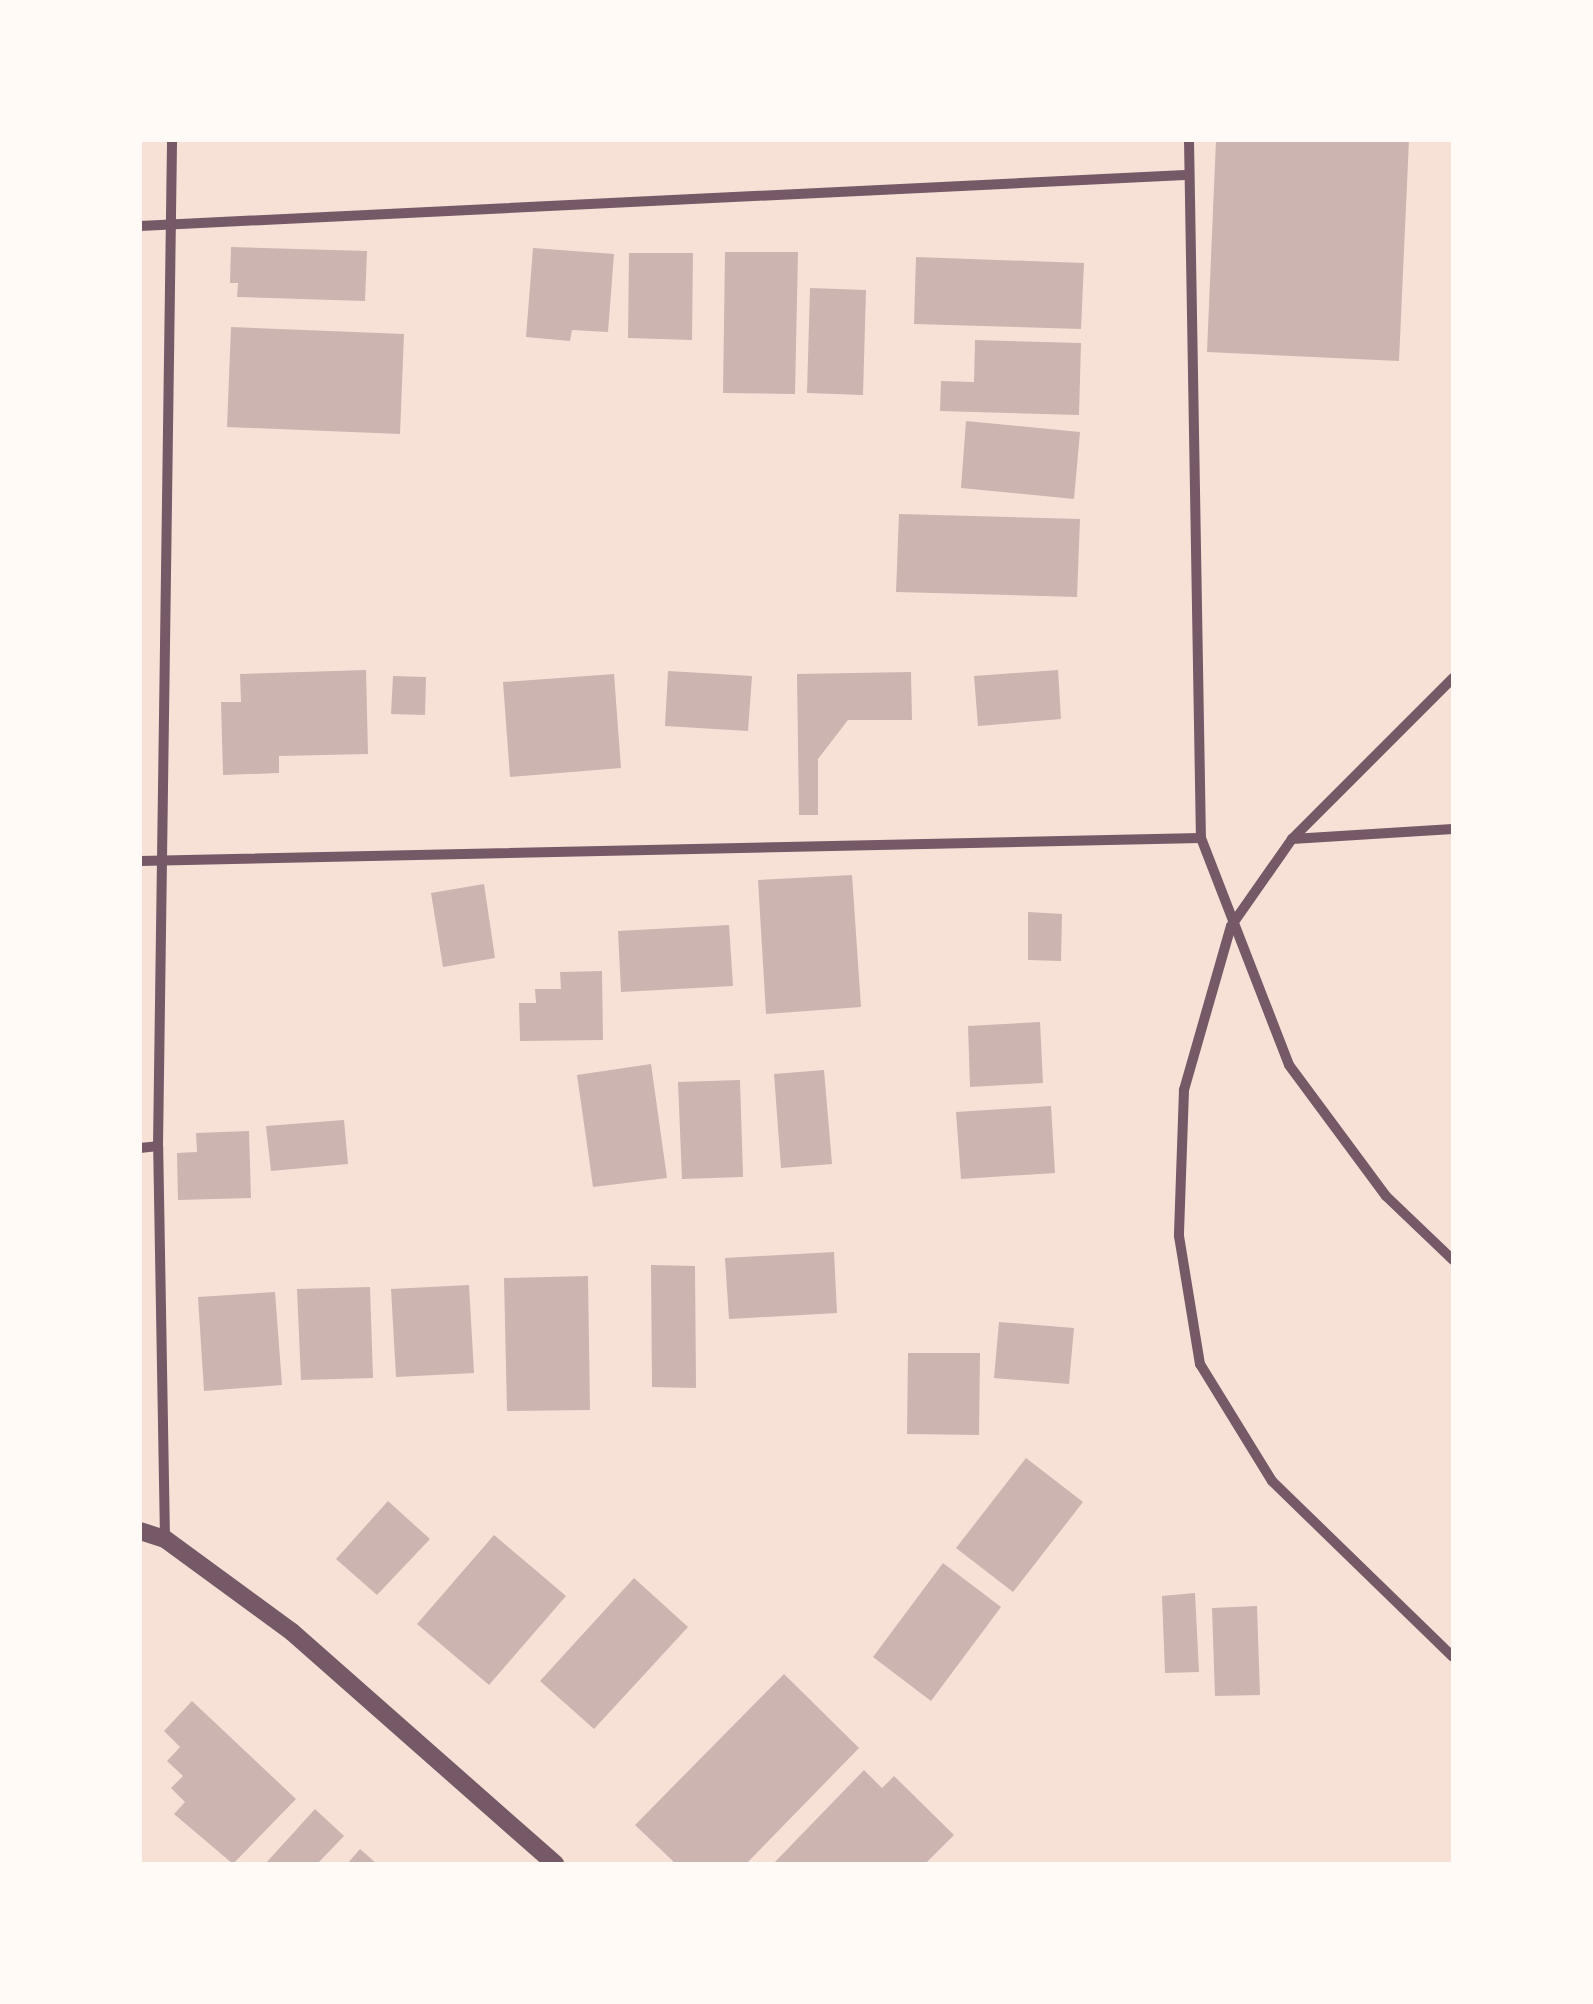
<!DOCTYPE html>
<html>
<head>
<meta charset="utf-8">
<style>
  body { margin:0 }
  #map { position:relative; width:1593px; height:2004px; overflow:hidden; background:#f7e1d7; font-family:"Nunito Sans",sans-serif }
  div>[style] { position:absolute }
  .building>* { inset:0; background:#ccb4b1 }
  .minor>* { height:10px; margin:-5px; padding:0 5px; transform-origin:5px; border-radius:5px; background:#755966 }
  .tertiary>* { height:18px; margin:-9px; padding:0 9px; transform-origin:9px; border-radius:9px; background:#755966 }
  span { translate:-50% -50%; white-space:nowrap; text-align:center; line-height:1.15; -webkit-text-stroke:10px #fffaf5; paint-order:stroke }
  .frame { position:absolute; inset:0; border:142px solid #fffaf5; pointer-events:none }
</style>
</head>
<body>
<div id="map">
  <div class="building">
    <i style="clip-path:polygon(1216px 140px,1409px 140px,1399px 361px,1207px 352px)"></i>
    <i style="clip-path:polygon(231px 247px,367px 251px,365px 301px,237px 297px,238px 283px,230px 283px)"></i>
    <i style="clip-path:polygon(533px 248px,614px 254px,608px 332px,572px 330px,570px 341px,526px 337px)"></i>
    <i style="clip-path:polygon(725px 252px,798px 252px,795px 394px,723px 393px)"></i>
    <i style="clip-path:polygon(629px 253px,693px 253px,692px 340px,628px 338px)"></i>
    <i style="clip-path:polygon(916px 257px,1084px 263px,1081px 329px,914px 324px)"></i>
    <i style="clip-path:polygon(810px 288px,866px 290px,863px 395px,807px 393px)"></i>
    <i style="clip-path:polygon(231px 327px,404px 334px,400px 434px,227px 427px)"></i>
    <i style="clip-path:polygon(975px 340px,1081px 343px,1079px 415px,940px 411px,941px 381px,974px 382px)"></i>
    <i style="clip-path:polygon(966px 421px,1080px 432px,1074px 499px,961px 488px)"></i>
    <i style="clip-path:polygon(899px 514px,1080px 519px,1077px 597px,896px 592px)"></i>
    <i style="clip-path:polygon(366px 670px,368px 754px,279px 756px,279px 773px,223px 775px,221px 702px,241px 702px,240px 674px)"></i>
    <i style="clip-path:polygon(1058px 670px,1061px 719px,978px 726px,974px 676px)"></i>
    <i style="clip-path:polygon(668px 671px,752px 676px,748px 731px,665px 726px)"></i>
    <i style="clip-path:polygon(911px 672px,912px 720px,848px 720px,818px 759px,818px 815px,799px 815px,797px 674px)"></i>
    <i style="clip-path:polygon(614px 674px,621px 768px,510px 777px,503px 682px)"></i>
    <i style="clip-path:polygon(393px 676px,426px 677px,425px 715px,391px 714px)"></i>
    <i style="clip-path:polygon(852px 875px,861px 1007px,766px 1014px,758px 880px)"></i>
    <i style="clip-path:polygon(484px 884px,495px 958px,443px 967px,431px 893px)"></i>
    <i style="clip-path:polygon(1028px 912px,1062px 914px,1061px 961px,1028px 960px)"></i>
    <i style="clip-path:polygon(729px 925px,733px 986px,621px 992px,618px 931px)"></i>
    <i style="clip-path:polygon(602px 971px,603px 1040px,520px 1041px,519px 1003px,536px 1003px,535px 989px,561px 989px,560px 972px)"></i>
    <i style="clip-path:polygon(1040px 1022px,1043px 1083px,970px 1087px,968px 1026px)"></i>
    <i style="clip-path:polygon(651px 1064px,667px 1178px,593px 1187px,577px 1075px)"></i>
    <i style="clip-path:polygon(824px 1070px,832px 1164px,781px 1168px,774px 1074px)"></i>
    <i style="clip-path:polygon(740px 1080px,743px 1177px,682px 1179px,678px 1082px)"></i>
    <i style="clip-path:polygon(1051px 1106px,1055px 1173px,961px 1179px,956px 1112px)"></i>
    <i style="clip-path:polygon(344px 1120px,348px 1164px,271px 1171px,266px 1126px)"></i>
    <i style="clip-path:polygon(249px 1131px,251px 1198px,178px 1200px,177px 1153px,197px 1152px,196px 1133px)"></i>
    <i style="clip-path:polygon(834px 1252px,837px 1313px,729px 1319px,725px 1258px)"></i>
    <i style="clip-path:polygon(651px 1265px,695px 1266px,696px 1388px,652px 1387px)"></i>
    <i style="clip-path:polygon(588px 1276px,590px 1410px,507px 1411px,504px 1278px)"></i>
    <i style="clip-path:polygon(469px 1285px,474px 1373px,396px 1377px,391px 1289px)"></i>
    <i style="clip-path:polygon(370px 1287px,373px 1378px,301px 1380px,297px 1289px)"></i>
    <i style="clip-path:polygon(275px 1292px,282px 1385px,204px 1391px,198px 1297px)"></i>
    <i style="clip-path:polygon(999px 1322px,1074px 1328px,1069px 1384px,994px 1378px)"></i>
    <i style="clip-path:polygon(908px 1353px,980px 1353px,979px 1435px,907px 1434px)"></i>
    <i style="clip-path:polygon(1026px 1458px,1083px 1502px,1013px 1592px,956px 1548px)"></i>
    <i style="clip-path:polygon(388px 1501px,430px 1539px,377px 1595px,336px 1559px)"></i>
    <i style="clip-path:polygon(494px 1535px,566px 1596px,489px 1685px,417px 1624px)"></i>
    <i style="clip-path:polygon(943px 1563px,1001px 1607px,931px 1701px,873px 1657px)"></i>
    <i style="clip-path:polygon(634px 1578px,688px 1627px,594px 1729px,540px 1681px)"></i>
    <i style="clip-path:polygon(1195px 1593px,1199px 1672px,1165px 1673px,1162px 1596px)"></i>
    <i style="clip-path:polygon(1257px 1606px,1260px 1695px,1215px 1696px,1212px 1608px)"></i>
    <i style="clip-path:polygon(784px 1674px,859px 1748px,746px 1864px,676px 1864px,635px 1825px)"></i>
    <i style="clip-path:polygon(192px 1701px,296px 1799px,233px 1864px,174px 1814px,185px 1802px,171px 1788px,183px 1776px,167px 1761px,180px 1747px,164px 1731px)"></i>
    <i style="clip-path:polygon(864px 1770px,882px 1788px,894px 1776px,954px 1835px,925px 1864px,773px 1864px)"></i>
    <i style="clip-path:polygon(315px 1809px,344px 1836px,317px 1864px,265px 1864px)"></i>
    <i style="clip-path:polygon(360px 1849px,377px 1864px,347px 1864px)"></i>
  </div>
  <div class="minor">
    <i style="left:1189px;top:140px;width:698px;rotate:89.02deg"></i>
    <i style="left:1201px;top:838px;width:243px;rotate:68.8deg"></i>
    <i style="left:1289px;top:1065px;width:163px;rotate:53.5deg"></i>
    <i style="left:1386px;top:1196px;width:93px;rotate:43.7deg"></i>
    <i style="left:140px;top:226px;width:1046px;rotate:-2.79deg"></i>
    <i style="left:1453px;top:678px;width:228px;rotate:135deg"></i>
    <i style="left:1292px;top:839px;width:106px;rotate:125deg"></i>
    <i style="left:1231px;top:926px;width:171px;rotate:106deg"></i>
    <i style="left:1184px;top:1090px;width:146px;rotate:92deg"></i>
    <i style="left:1179px;top:1236px;width:130px;rotate:80.7deg"></i>
    <i style="left:1200px;top:1364px;width:137px;rotate:58.4deg"></i>
    <i style="left:1272px;top:1481px;width:252px;rotate:44.2deg"></i>
    <i style="left:1292px;top:839px;width:161px;rotate:-3.6deg"></i>
    <i style="left:140px;top:861px;width:1061px;rotate:-1.24deg"></i>
    <i style="left:140px;top:1148px;width:18px;rotate:-6deg"></i>
    <i style="left:165px;top:1539px;width:393px;rotate:-91deg"></i>
    <i style="left:158px;top:1146px;width:1006px;rotate:-89.2deg"></i>
  </div>
  <div class="tertiary">
    <i style="left:140px;top:1531px;width:26px;rotate:18deg"></i>
    <i style="left:165px;top:1539px;width:157px;rotate:36.2deg"></i>
    <i style="left:292px;top:1632px;width:351px;rotate:41.4deg"></i>
  </div>
  <div class="frame"></div>
</div>
</body>
</html>
